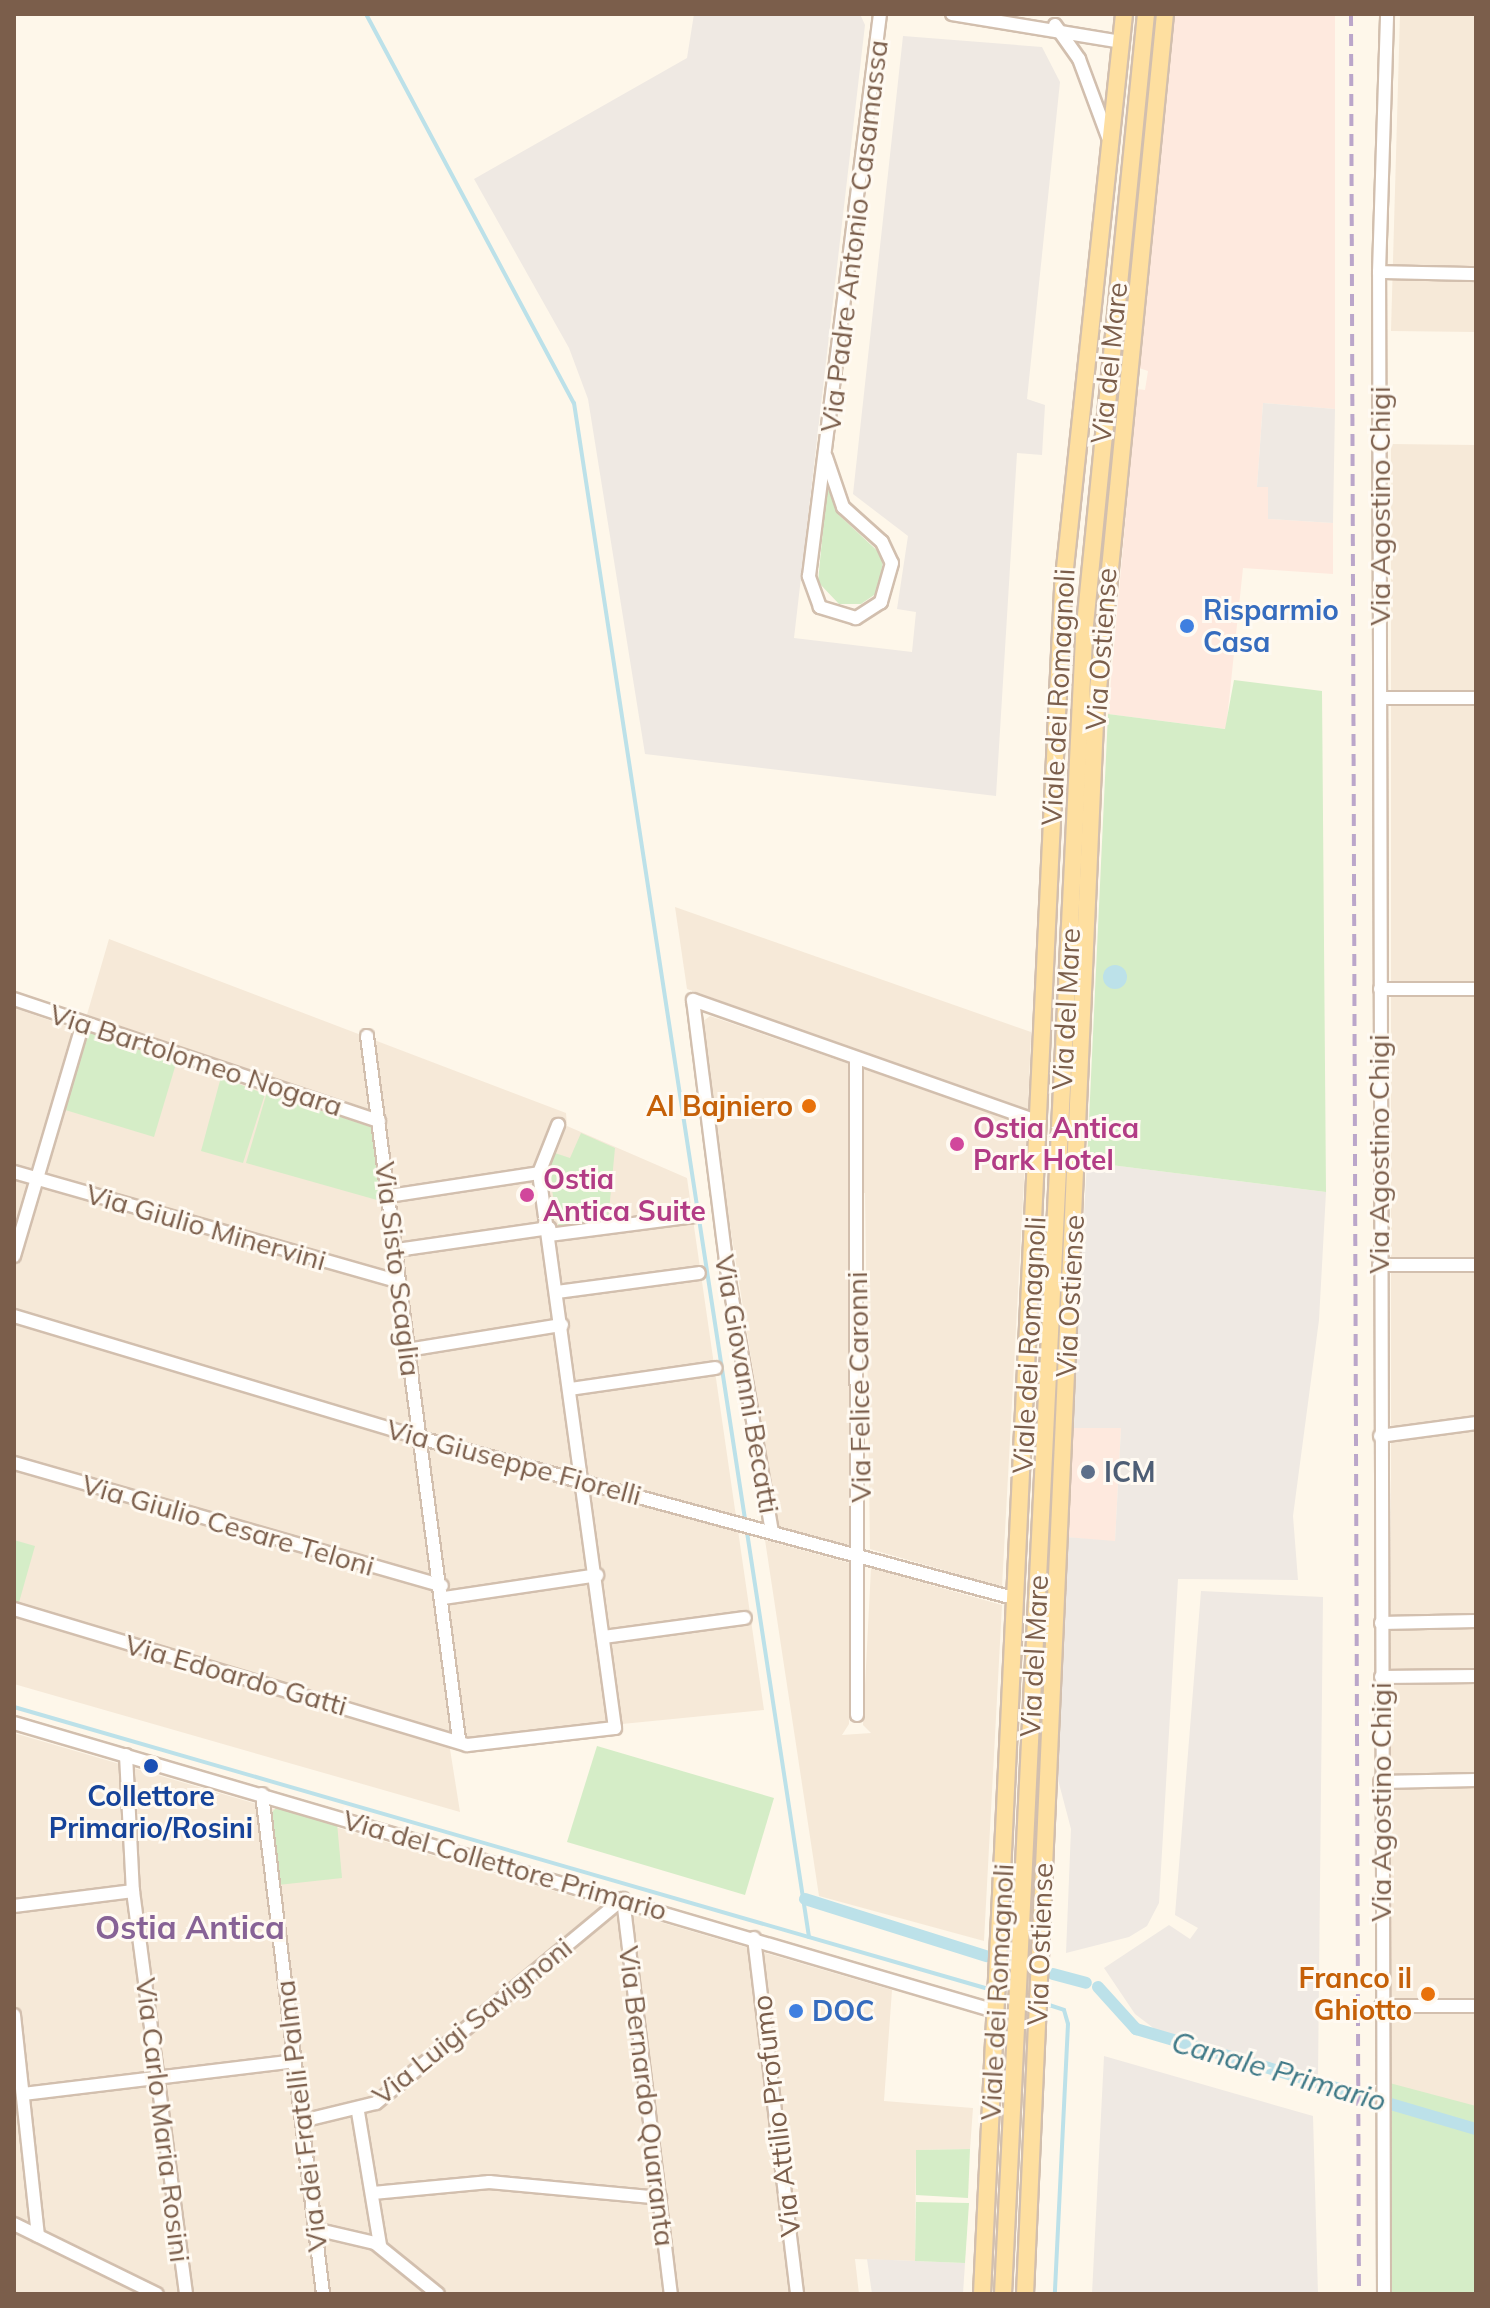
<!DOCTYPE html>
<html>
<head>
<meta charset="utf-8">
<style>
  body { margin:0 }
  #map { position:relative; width:1490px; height:2308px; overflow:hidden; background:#fef7ea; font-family:Mulish,sans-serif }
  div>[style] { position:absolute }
  .residential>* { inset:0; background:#f6e9d8 }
  .commercial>* { inset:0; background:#fee9de }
  .industrial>* { inset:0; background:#efe9e3 }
  .green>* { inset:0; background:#d5edc7 }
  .water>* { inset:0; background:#bce1e9 }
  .round { border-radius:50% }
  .stream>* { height:4px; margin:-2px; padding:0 2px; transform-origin:2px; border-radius:2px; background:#bce1e9 }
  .canal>* { height:12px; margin:-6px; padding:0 6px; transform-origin:6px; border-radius:6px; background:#bce1e9 }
  .roads { filter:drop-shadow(2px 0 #d2bfae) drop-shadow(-2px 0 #d2bfae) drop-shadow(0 2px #d2bfae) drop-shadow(0 -2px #d2bfae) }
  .minor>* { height:12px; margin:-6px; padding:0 6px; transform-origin:6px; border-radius:6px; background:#fff }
  .major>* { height:16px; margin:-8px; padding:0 8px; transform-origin:8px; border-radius:8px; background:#fedfa0 }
  .rail>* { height:4px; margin-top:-2px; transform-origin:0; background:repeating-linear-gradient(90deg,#bba6ca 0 12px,transparent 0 20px) }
  .dots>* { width:22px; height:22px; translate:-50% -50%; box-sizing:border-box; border:4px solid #fffaf2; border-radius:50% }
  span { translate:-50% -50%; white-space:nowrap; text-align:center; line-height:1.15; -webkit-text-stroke:6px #fffaf2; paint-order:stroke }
  .street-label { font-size:28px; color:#7b5e4b }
  .shop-label { font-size:28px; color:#366cbe; font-weight:700 }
  .left { translate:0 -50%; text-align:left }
  .food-label { font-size:28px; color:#c56008; font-weight:700 }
  .right { translate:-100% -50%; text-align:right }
  .hotel-label { font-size:28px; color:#b23c85; font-weight:700 }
  .service-label { font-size:28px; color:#4e5e75; font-weight:700 }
  .transit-label { font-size:28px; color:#164399; font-weight:700 }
  .water-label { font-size:30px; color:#3f7987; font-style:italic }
  .quarter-label { font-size:32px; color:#876396; font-weight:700 }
  .frame { position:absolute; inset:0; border:16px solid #7b5e4b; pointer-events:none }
</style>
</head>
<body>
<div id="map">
  <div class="residential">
    <i style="clip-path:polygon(1400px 14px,1476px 14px,1476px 332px,1391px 331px)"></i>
    <i style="clip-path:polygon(1391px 444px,1476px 445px,1476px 2294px,1382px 2081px,1391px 1621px)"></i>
    <i style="clip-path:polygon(675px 907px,1031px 1032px,1028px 1111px,687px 989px)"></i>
    <i style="clip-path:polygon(109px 939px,566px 1113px,567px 1126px,687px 1178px,764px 1710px,470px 1739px,450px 1749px,460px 1812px,14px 1684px,14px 1008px,75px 1029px,86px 1018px)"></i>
    <i style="clip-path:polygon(710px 1016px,1027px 1125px,1002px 1587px,870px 1549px,865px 1193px,851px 1193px,854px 1548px,778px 1527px,698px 1025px)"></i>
    <i style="clip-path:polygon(765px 1540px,857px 1565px,849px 1724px,842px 1735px,871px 1733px,863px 1725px,871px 1568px,1002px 1605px,984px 1941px,819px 1896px)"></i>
    <i style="clip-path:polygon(14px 1733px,892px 1990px,884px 2101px,973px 2108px,970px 2149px,916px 2150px,915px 2261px,855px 2259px,859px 2294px,14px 2294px)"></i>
  </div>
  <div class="commercial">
    <i style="clip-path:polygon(1174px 14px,1335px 14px,1335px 409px,1263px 403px,1257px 487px,1269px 487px,1268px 519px,1333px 523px,1333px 574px,1243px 568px,1226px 729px,1108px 714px,1137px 389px,1145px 390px,1148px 371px,1139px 368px)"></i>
    <i style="clip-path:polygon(1072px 1428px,1121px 1428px,1115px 1542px,1066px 1537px)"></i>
  </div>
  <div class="industrial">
    <i style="clip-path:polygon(694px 14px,860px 14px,865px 25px,794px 638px,912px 652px,916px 612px,897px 609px,908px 536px,853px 494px,903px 36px,1042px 47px,1060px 82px,1027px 399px,1045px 405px,1042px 455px,1017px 453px,996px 796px,645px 754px,588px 399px,569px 348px,474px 179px,687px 58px)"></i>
    <i style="clip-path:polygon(1263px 403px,1335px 409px,1333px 523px,1268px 519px,1268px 487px,1257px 487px)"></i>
    <i style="clip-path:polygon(1087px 1162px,1326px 1192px,1319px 1320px,1293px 1516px,1298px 1580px,1178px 1579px,1159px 1903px,1147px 1926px,1129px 1937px,1066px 1953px,1071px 1829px,1056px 1772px,1066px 1537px,1115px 1541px,1121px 1428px,1072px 1428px)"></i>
    <i style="clip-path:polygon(1201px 1591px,1323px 1597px,1318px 2077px,1156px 2030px,1135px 2014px,1104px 1968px,1169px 1925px,1190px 1939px,1198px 1928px,1175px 1915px)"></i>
    <i style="clip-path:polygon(1104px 2056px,1313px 2116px,1318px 2294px,1092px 2294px)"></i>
    <i style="clip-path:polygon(867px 2259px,965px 2263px,963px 2294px,872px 2294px)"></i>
  </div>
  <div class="green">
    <i style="clip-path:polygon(827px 487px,840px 516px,884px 557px,877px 593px,861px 604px,839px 604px,818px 582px)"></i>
    <i style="clip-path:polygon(1234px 680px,1322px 691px,1326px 1192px,1087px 1162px,1108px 714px,1225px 729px)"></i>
    <i style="clip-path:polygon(87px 1031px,178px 1057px,154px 1137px,62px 1109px)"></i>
    <i style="clip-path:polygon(221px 1077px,265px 1094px,243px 1163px,201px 1151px)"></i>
    <i style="clip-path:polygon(267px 1092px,374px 1128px,384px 1202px,246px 1163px)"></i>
    <i style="clip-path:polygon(581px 1133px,615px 1148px,608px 1222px,559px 1229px,548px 1168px,555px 1153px,570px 1158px)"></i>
    <i style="clip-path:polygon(14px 1540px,35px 1546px,18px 1606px,14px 1605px)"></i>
    <i style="clip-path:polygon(597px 1746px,774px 1798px,745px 1895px,567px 1842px)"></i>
    <i style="clip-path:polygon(278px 1806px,337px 1823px,342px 1878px,278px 1885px,270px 1814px)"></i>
    <i style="clip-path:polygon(1382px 2081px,1476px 2106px,1476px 2294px,1384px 2294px)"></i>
    <i style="clip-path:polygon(970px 2149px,968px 2198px,916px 2195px,916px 2150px)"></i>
    <i style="clip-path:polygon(916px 2202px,969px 2203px,965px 2263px,915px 2261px)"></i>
  </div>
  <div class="water">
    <i class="round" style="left:1103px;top:965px;width:24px;height:24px"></i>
  </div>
  <div class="stream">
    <i style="left:366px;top:14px;width:441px;rotate:61.9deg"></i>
    <i style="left:574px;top:403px;width:1552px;rotate:81.29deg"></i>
    <i style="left:14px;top:1707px;width:1011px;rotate:16.14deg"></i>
    <i style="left:1046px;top:2004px;width:19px;rotate:18deg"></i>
    <i style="left:1064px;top:2010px;width:15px;rotate:74deg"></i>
    <i style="left:1068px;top:2024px;width:270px;rotate:92.8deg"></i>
  </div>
  <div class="canal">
    <i style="left:805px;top:1899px;width:190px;rotate:17.5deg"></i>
    <i style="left:1053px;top:1974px;width:34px;rotate:15deg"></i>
    <i style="left:1098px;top:1987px;width:57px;rotate:47.9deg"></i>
    <i style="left:1136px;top:2029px;width:354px;rotate:16.4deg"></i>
  </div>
  <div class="roads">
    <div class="minor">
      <i style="left:952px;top:14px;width:171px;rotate:9.4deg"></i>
      <i style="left:1055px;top:25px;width:42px;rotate:54.8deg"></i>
      <i style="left:1079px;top:59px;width:83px;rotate:69.6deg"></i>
      <i style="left:1379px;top:272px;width:97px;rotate:1.2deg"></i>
      <i style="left:826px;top:457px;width:53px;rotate:71.2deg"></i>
      <i style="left:843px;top:507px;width:52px;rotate:41.9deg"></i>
      <i style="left:882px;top:542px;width:23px;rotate:65deg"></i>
      <i style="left:892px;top:563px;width:41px;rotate:105.8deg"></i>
      <i style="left:881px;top:602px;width:30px;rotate:147deg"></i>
      <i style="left:856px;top:618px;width:38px;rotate:-163deg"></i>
      <i style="left:820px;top:607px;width:33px;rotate:-110deg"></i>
      <i style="left:809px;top:576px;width:566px;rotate:-82.8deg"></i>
      <i style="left:1381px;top:698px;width:95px"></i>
      <i style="left:1380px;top:989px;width:96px"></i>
      <i style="left:14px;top:999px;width:385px;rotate:18.5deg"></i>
      <i style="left:367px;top:1036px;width:710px;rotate:82.55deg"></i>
      <i style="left:856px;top:1058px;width:657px;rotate:89.91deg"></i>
      <i style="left:14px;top:1172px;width:400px;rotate:15.9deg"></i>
      <i style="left:389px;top:1196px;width:152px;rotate:-8.7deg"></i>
      <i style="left:549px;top:1235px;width:147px;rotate:-7.4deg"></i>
      <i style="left:397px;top:1250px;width:154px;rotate:-8.2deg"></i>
      <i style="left:14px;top:1256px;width:243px;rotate:-73.5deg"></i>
      <i style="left:1379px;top:1265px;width:97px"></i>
      <i style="left:557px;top:1292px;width:143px;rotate:-7.6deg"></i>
      <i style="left:14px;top:1316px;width:424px;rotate:16.7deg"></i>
      <i style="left:420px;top:1438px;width:618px;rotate:15.09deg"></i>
      <i style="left:407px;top:1350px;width:157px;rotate:-9.2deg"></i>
      <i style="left:570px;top:1389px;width:147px;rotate:-8.2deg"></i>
      <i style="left:1380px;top:1436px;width:97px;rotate:-7.7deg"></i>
      <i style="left:14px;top:1463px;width:445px;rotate:16deg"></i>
      <i style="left:772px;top:1532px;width:267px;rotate:-99.7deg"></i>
      <i style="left:727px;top:1269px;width:271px;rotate:-97.2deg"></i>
      <i style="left:693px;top:1000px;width:367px;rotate:19.4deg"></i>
      <i style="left:444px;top:1598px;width:155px;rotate:-8.5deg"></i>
      <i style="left:14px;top:1609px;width:473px;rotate:16.7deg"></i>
      <i style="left:467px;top:1745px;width:149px;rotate:-6.6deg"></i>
      <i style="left:615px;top:1728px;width:560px;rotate:-97.8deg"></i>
      <i style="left:539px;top:1173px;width:52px;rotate:-68.4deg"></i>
      <i style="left:1381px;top:1623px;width:95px;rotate:-1.2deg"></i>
      <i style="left:604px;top:1637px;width:142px;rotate:-7.7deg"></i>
      <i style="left:1381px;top:1677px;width:95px;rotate:-0.6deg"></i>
      <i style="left:14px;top:1723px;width:1022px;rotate:16.36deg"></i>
      <i style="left:126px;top:1755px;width:136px;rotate:87.1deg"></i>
      <i style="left:133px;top:1891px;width:406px;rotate:82.5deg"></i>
      <i style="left:1380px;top:1782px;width:96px;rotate:-1.2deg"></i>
      <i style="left:262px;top:1794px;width:504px;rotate:83.04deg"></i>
      <i style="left:623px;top:1899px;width:398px;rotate:83.1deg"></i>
      <i style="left:14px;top:1906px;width:120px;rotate:-7.2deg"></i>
      <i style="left:754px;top:1938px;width:359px;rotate:83.1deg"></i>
      <i style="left:1381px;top:2006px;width:95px"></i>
      <i style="left:14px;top:2015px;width:222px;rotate:83.8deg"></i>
      <i style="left:23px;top:2094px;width:273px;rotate:-6.9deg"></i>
      <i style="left:358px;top:2112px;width:135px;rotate:80.6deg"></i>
      <i style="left:302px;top:2121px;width:76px;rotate:-13.7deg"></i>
      <i style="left:376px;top:2103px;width:320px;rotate:-39.6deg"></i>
      <i style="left:373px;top:2193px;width:117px;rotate:-5.4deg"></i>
      <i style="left:489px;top:2182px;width:172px;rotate:5.3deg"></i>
      <i style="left:14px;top:2224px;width:159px;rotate:26.1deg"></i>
      <i style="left:315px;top:2229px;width:62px;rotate:13.1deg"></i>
      <i style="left:375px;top:2243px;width:81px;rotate:39deg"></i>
      <i style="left:1384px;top:2294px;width:2022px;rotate:-90.14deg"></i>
      <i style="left:1379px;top:272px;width:258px;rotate:-88.2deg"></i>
    </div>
    <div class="major">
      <i style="left:982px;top:2294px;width:1709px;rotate:-87.28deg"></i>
      <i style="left:1063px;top:587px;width:576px;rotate:-83.92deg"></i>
      <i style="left:1003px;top:2294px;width:1661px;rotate:-87.2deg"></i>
      <i style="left:1084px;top:635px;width:624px;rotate:-84.3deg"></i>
      <i style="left:1025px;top:2294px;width:1576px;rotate:-87.45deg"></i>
      <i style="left:1095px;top:720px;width:709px;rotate:-84.34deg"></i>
    </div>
  </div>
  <div class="rail">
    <i style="left:1351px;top:14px;width:2280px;rotate:89.8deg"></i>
  </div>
  <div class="dots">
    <i style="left:1187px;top:626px;background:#3f7fe0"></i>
    <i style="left:809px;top:1106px;background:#e8710a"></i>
    <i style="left:957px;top:1144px;background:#d1479c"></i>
    <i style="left:527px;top:1195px;background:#d1479c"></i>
    <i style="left:1088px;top:1472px;background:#5c6f8a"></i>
    <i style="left:151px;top:1766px;background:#1a4fb4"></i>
    <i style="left:1428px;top:1994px;background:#e8710a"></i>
    <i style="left:796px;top:2011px;background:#3f7fe0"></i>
  </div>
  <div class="street-label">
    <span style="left:854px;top:236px;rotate:-83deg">Via Padre Antonio Casamassa</span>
    <span style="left:1109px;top:363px;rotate:-84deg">Via del Mare</span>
    <span style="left:1380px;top:506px;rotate:-90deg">Via Agostino Chigi</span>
    <span style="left:1101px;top:649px;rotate:-86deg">Via Ostiense</span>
    <span style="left:1058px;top:697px;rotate:-87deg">Viale dei Romagnoli</span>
    <span style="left:1066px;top:1009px;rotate:-87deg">Via del Mare</span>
    <span style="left:196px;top:1060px;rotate:18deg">Via Bartolomeo Nogara</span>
    <span style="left:1379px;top:1154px;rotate:-90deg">Via Agostino Chigi</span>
    <span style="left:206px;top:1227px;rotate:16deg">Via Giulio Minervini</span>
    <span style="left:398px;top:1269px;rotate:83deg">Via Sisto Scaglia</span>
    <span style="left:1070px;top:1296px;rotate:-87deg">Via Ostiense</span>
    <span style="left:1029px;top:1345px;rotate:-87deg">Viale dei Romagnoli</span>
    <span style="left:747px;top:1384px;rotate:80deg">Via Giovanni Becatti</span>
    <span style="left:859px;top:1387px;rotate:-91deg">Via Felice Caronni</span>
    <span style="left:514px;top:1462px;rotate:15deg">Via Giuseppe Fiorelli</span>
    <span style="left:228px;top:1525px;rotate:16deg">Via Giulio Cesare Teloni</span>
    <span style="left:1034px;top:1656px;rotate:-87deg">Via del Mare</span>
    <span style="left:236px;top:1675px;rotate:16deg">Via Edoardo Gatti</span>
    <span style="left:1381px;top:1802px;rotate:-90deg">Via Agostino Chigi</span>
    <span style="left:505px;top:1865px;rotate:16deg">Via del Collettore Primario</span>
    <span style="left:1040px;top:1944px;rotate:-88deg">Via Ostiense</span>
    <span style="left:997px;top:1992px;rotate:-87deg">Viale dei Romagnoli</span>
    <span style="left:472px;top:2021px;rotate:-39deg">Via Luigi Savignoni</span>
    <span style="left:647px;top:2096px;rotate:83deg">Via Bernardo Quaranta</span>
    <span style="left:301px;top:2116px;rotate:-97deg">Via dei Fratelli Palma</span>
    <span style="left:776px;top:2116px;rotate:-97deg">Via Attilio Profumo</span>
    <span style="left:163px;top:2120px;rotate:83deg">Via Carlo Maria Rosini</span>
  </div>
  <div class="shop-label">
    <span class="left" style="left:1203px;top:626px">Risparmio<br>Casa</span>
    <span class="left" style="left:812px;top:2011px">DOC</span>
  </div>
  <div class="food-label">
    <span class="right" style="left:793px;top:1106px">Al Bajniero</span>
    <span class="right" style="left:1412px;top:1994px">Franco il<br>Ghiotto</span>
  </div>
  <div class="hotel-label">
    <span class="left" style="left:973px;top:1144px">Ostia Antica<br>Park Hotel</span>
    <span class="left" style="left:543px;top:1195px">Ostia<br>Antica Suite</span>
  </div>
  <div class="service-label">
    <span class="left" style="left:1104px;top:1472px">ICM</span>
  </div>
  <div class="transit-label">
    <span style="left:151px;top:1812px">Collettore<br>Primario/Rosini</span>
  </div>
  <div class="water-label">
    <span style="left:1279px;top:2071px;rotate:16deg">Canale Primario</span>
  </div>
  <div class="quarter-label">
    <span style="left:190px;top:1927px">Ostia Antica</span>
  </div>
  <div class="frame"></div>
</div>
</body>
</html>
